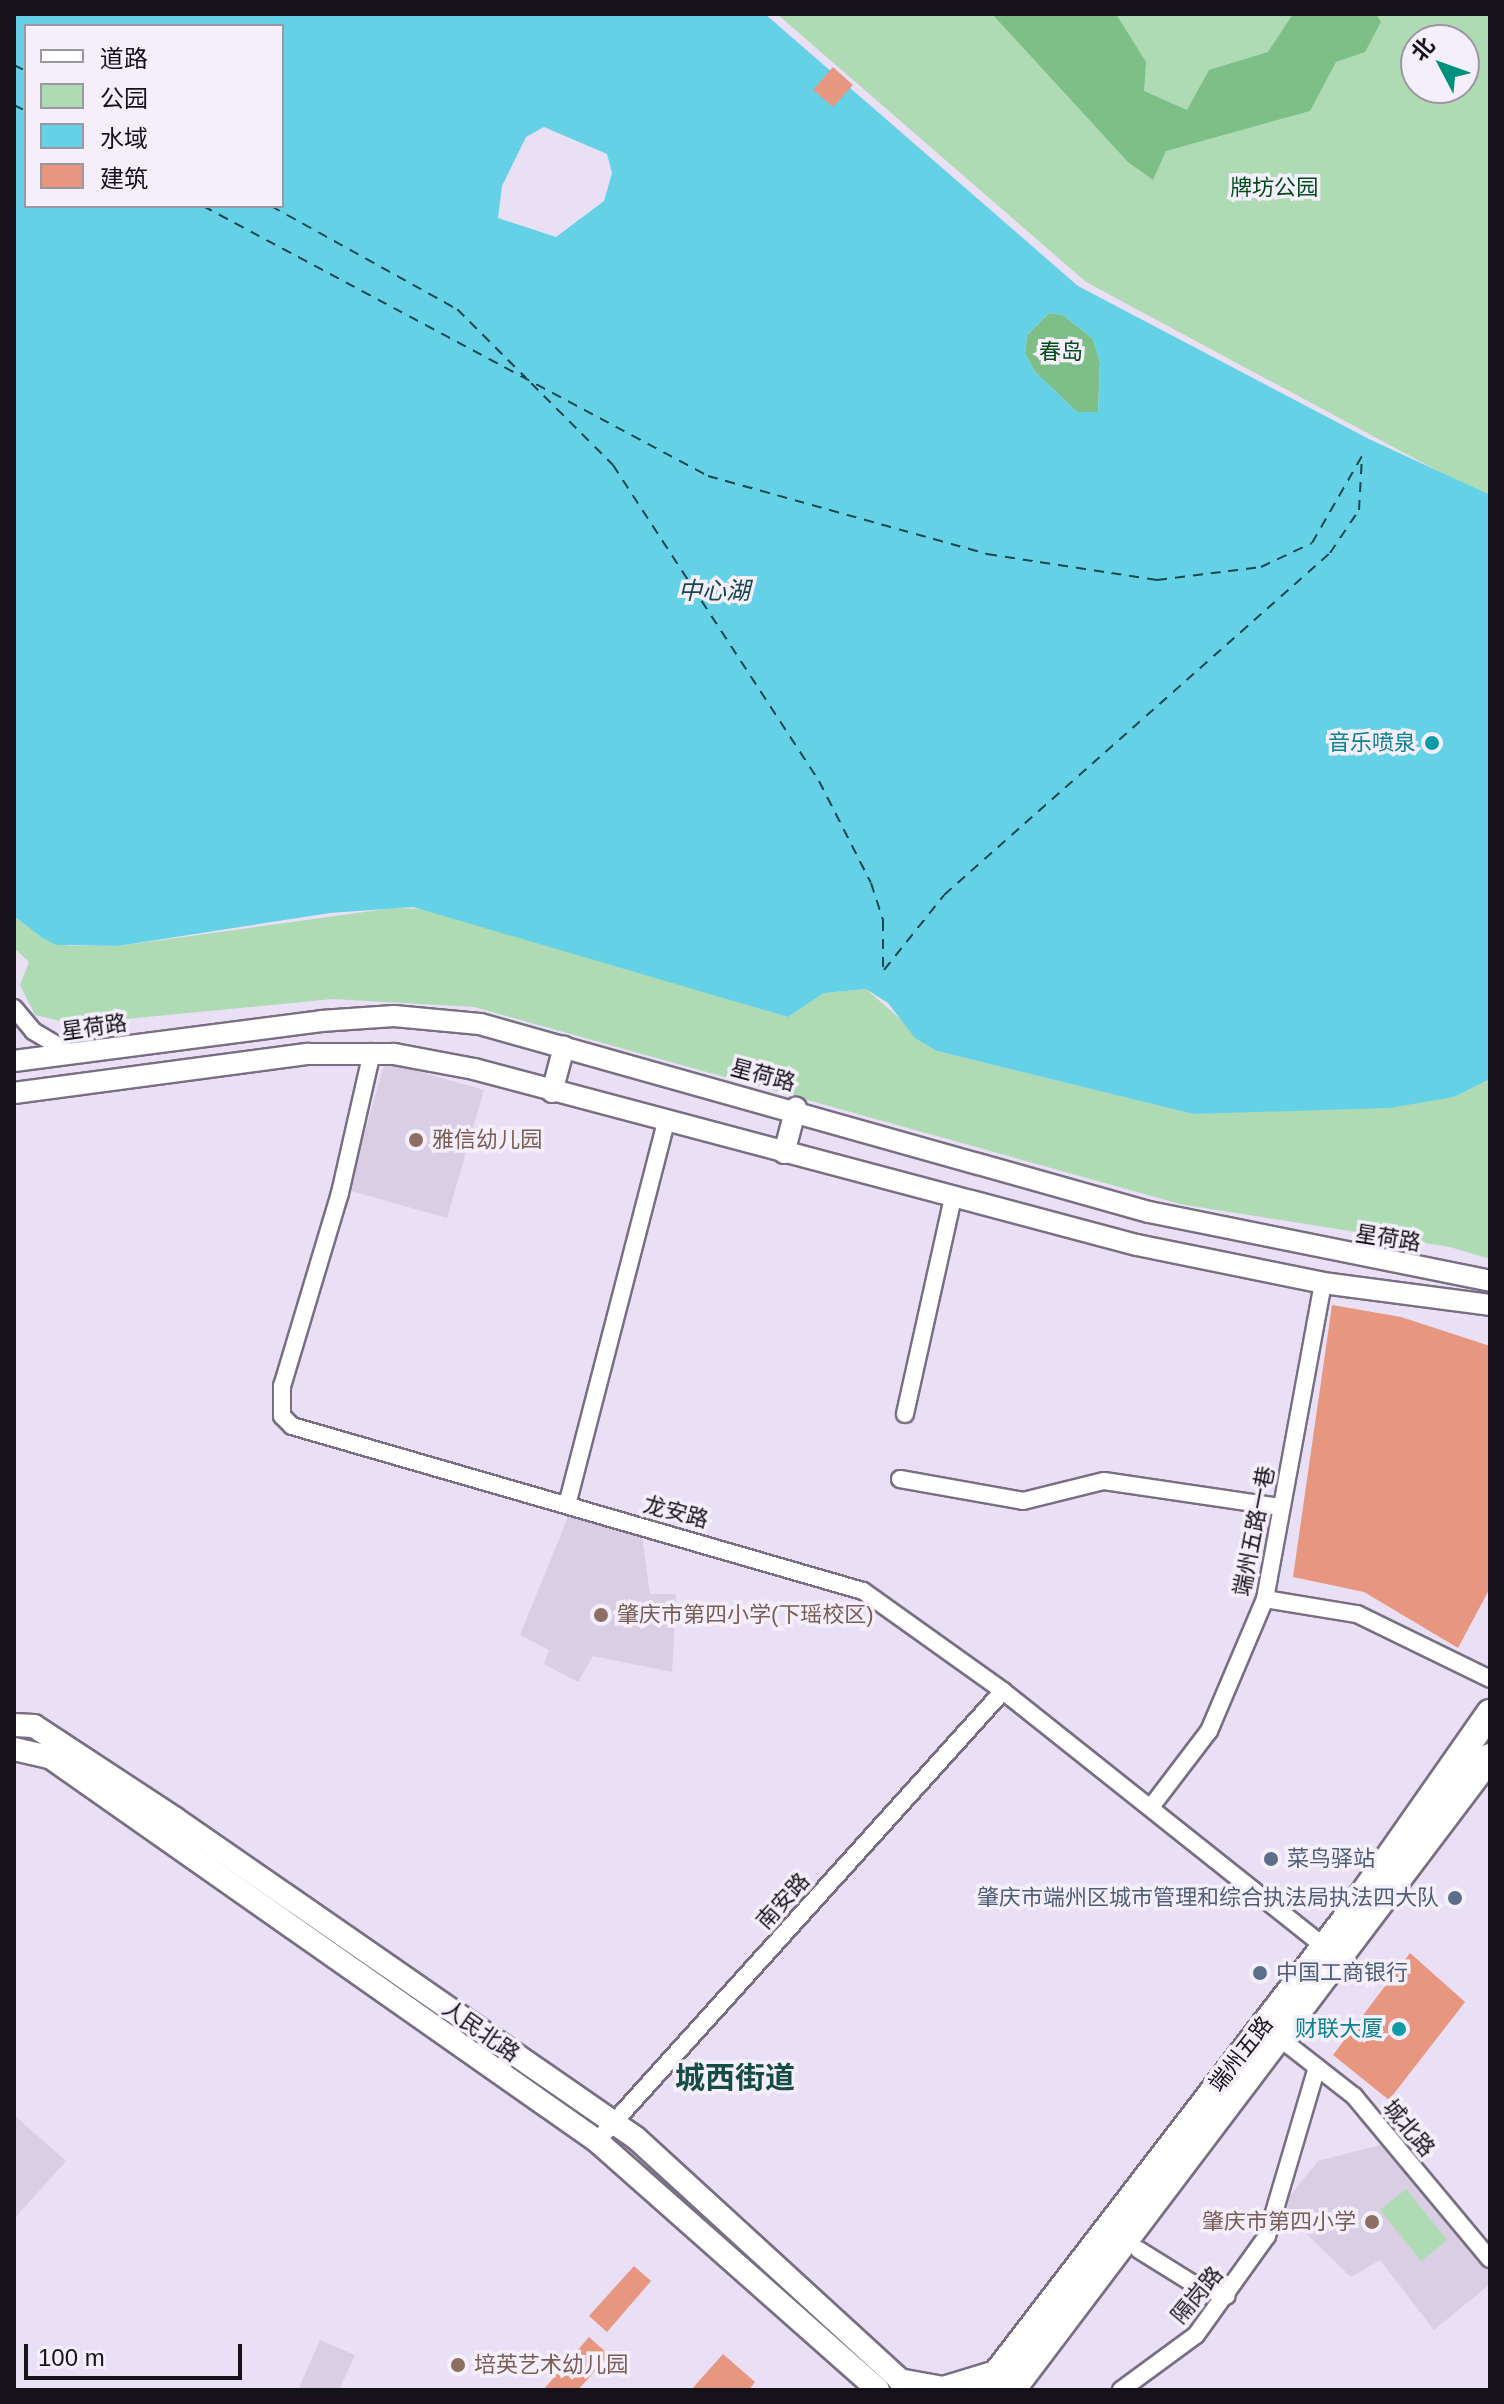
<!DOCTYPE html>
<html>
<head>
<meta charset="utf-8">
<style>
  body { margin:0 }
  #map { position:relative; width:1504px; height:2404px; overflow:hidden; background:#e9e0f5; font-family:Arial,"Noto Sans SC",sans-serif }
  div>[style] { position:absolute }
  .education>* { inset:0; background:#d9cee3 }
  .green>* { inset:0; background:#afdbb4 }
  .forest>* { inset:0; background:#7ebf87 }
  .water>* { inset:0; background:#65d1e7 }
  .ferry>* { height:2px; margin-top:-1px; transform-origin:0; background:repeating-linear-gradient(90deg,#174751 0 10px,transparent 0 18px) }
  .building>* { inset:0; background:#e7967f }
  .roads { filter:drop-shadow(2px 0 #787082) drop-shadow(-2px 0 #787082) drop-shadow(0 2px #787082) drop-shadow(0 -2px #787082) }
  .minor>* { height:16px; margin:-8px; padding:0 8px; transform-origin:8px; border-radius:8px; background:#fff }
  .tertiary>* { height:20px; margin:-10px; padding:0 10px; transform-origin:10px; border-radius:10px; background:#fff }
  .secondary>* { height:22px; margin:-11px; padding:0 11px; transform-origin:11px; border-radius:11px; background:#fff }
  .primary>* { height:26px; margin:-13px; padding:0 13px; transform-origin:13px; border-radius:13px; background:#fff }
  .dots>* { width:22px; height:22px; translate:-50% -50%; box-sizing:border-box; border:4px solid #f5effc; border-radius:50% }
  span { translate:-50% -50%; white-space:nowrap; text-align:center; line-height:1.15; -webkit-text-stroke:7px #f5effc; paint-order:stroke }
  .park-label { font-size:22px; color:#004d1a }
  .culture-label { font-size:22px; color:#0d838f }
  .right { translate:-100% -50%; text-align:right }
  .street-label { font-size:22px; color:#161219 }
  .education-label { font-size:22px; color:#785e54 }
  .left { translate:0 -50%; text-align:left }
  .service-label { font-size:22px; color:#4e5e75 }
  .water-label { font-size:24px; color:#174751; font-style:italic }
  .district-label { font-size:30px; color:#154d43; font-weight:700 }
  .frame { position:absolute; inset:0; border:16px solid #161219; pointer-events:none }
  .legend { position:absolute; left:24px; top:24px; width:260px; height:184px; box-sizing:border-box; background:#f5effc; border:2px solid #9c97a1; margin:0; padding:10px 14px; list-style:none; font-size:24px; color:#161219 }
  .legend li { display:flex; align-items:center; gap:16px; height:40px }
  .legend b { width:40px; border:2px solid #9c97a1 }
  .north { position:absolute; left:1400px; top:24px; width:80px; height:80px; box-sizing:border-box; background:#f5effc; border:2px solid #9c97a1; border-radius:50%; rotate:311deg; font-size:22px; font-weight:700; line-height:32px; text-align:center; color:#161219 }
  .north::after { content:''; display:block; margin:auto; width:28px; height:36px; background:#00917d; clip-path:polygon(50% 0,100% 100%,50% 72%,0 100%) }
  .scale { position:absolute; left:24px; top:2344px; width:218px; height:36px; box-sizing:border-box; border:4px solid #161219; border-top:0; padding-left:10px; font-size:24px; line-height:28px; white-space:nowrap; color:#161219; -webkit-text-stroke:6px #f5effc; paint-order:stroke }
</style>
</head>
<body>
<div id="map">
  <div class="education">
    <i style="clip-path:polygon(385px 1062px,484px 1090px,447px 1218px,348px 1190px)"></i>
    <i style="clip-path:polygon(568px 1517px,642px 1536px,650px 1594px,676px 1594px,672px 1672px,593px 1656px,578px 1682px,544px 1664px,549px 1650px,520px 1635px)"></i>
    <i style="clip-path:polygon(14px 2115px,66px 2161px,14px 2219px)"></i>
    <i style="clip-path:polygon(1388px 2143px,1490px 2271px,1490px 2284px,1434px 2330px,1380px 2260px,1351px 2277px,1280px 2208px,1318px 2161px)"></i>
    <i style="clip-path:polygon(320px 2340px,355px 2355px,339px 2390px,298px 2390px)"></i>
  </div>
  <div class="green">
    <i style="clip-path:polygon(evenodd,777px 14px,1490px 14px,1490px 499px,1086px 282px,777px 14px,1416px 40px,1464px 40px,1464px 88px,1416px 88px,1416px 40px)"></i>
    <i style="clip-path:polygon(393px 908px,432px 909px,788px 1017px,824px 993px,866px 989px,937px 1051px,1193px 1114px,1454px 1097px,1490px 1079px,1490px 1259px,1450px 1247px,1180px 1204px,474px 1007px,333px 999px,74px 1024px,35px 1015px,20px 985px,29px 962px,14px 948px,14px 916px,41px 937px,69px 946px,118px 946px)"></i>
    <i style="clip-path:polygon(1406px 2189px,1447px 2240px,1421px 2261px,1380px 2210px)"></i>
  </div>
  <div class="forest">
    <i style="clip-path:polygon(992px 14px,1116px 14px,1146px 62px,1144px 91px,1187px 110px,1209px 70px,1268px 52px,1293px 14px,1376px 14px,1381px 22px,1365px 52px,1336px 62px,1310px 111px,1166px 151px,1153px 180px,1128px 162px)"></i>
    <i style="clip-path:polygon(1049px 313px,1063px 315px,1093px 339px,1100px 363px,1098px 412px,1077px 412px,1035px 372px,1025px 353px,1027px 335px)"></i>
  </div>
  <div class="water">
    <i style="clip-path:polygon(evenodd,14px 14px,765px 14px,1078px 286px,1369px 439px,1490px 495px,1490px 1079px,1454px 1097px,1389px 1108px,1193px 1114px,937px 1051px,915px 1038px,888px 1003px,866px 989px,824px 993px,788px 1017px,413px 907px,330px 913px,118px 946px,56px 945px,41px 937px,14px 916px,14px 14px,26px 26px,282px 26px,282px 206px,26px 206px,26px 26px,14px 14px,544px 127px,607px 154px,612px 173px,604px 201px,556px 237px,498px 218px,502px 186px,526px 137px,544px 127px,14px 14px,1049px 313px,1063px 315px,1093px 339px,1100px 363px,1098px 412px,1077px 412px,1035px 372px,1025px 353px,1027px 335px,1049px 313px)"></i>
  </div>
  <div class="ferry">
    <i style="left:14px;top:65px;width:13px;rotate:27deg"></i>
    <i style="left:14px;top:105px;width:13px;rotate:27deg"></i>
    <i style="left:203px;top:206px;width:573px;rotate:28.13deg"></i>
    <i style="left:708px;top:476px;width:290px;rotate:15.6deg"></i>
    <i style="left:987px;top:554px;width:172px;rotate:8.7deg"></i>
    <i style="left:1157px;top:580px;width:105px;rotate:-7.1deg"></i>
    <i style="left:1261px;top:567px;width:56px;rotate:-25.2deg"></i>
    <i style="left:1312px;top:543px;width:100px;rotate:-60.1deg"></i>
    <i style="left:271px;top:206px;width:213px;rotate:29deg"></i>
    <i style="left:457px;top:309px;width:98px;rotate:45deg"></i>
    <i style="left:531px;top:383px;width:116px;rotate:45deg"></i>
    <i style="left:613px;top:465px;width:377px;rotate:56.9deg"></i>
    <i style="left:819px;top:781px;width:114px;rotate:63deg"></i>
    <i style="left:871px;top:883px;width:40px;rotate:72deg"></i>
    <i style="left:883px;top:921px;width:50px;rotate:90deg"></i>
    <i style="left:884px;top:970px;width:96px;rotate:-51.3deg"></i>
    <i style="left:944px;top:895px;width:516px;rotate:-41.54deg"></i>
    <i style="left:1330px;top:553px;width:52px;rotate:-56deg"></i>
    <i style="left:1359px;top:510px;width:53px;rotate:-86.8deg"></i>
  </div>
  <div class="building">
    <i style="clip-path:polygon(833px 67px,853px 85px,833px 107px,813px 90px)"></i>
    <i style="clip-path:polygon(1332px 1305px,1401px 1317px,1490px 1346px,1490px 1588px,1458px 1648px,1364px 1592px,1293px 1577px)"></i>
    <i style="clip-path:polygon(1410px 1953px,1465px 2002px,1389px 2100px,1333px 2055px)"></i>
    <i style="clip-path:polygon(634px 2266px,651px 2281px,607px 2332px,589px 2316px)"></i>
    <i style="clip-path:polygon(589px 2337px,609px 2355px,578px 2390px,543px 2390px)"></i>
    <i style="clip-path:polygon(723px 2354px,755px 2382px,749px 2390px,691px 2390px)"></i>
  </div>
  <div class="roads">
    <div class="minor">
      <i style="left:14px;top:1008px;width:30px;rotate:50deg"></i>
      <i style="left:33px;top:1031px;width:45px;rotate:30.5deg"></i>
      <i style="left:372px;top:1052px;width:145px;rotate:102.8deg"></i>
      <i style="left:340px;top:1193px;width:202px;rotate:106.7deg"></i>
      <i style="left:282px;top:1386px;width:30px;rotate:90deg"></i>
      <i style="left:282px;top:1416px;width:14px;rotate:45deg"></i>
      <i style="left:292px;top:1426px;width:594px;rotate:16.12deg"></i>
      <i style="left:863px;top:1591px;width:172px;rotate:35.5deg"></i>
      <i style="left:1003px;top:1691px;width:410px;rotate:38.5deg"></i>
      <i style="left:905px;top:1414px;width:222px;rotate:-77.5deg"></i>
      <i style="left:900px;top:1479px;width:125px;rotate:10.1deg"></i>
      <i style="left:1023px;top:1501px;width:83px;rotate:-13.9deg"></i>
      <i style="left:1104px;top:1481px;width:179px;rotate:8.4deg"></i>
      <i style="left:567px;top:1505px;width:396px;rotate:-75.5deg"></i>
      <i style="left:1265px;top:1599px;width:93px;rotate:9.3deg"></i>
      <i style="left:1357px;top:1614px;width:148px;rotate:26deg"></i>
      <i style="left:1151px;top:1807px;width:96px;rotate:-52.7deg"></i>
      <i style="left:1209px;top:1731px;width:143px;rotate:-67deg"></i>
      <i style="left:1265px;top:1599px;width:321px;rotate:-79.6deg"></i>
      <i style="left:1281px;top:2039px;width:93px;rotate:38deg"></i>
      <i style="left:1354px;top:2096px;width:212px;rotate:50.2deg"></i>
      <i style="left:597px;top:2141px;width:606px;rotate:-47.94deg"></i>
      <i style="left:1139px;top:2250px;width:62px;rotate:31.9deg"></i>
      <i style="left:1192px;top:2283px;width:37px;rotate:20deg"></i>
      <i style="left:1121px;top:2390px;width:93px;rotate:-36.3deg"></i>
      <i style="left:1196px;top:2335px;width:122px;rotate:-54.4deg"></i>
      <i style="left:1267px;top:2236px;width:176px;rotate:-73.5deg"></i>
    </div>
    <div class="tertiary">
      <i style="left:14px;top:1061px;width:310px;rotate:-7.4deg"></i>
      <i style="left:321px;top:1021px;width:73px;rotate:-3.9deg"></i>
      <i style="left:394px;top:1016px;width:86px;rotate:5.3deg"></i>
      <i style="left:480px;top:1024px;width:695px;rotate:15.7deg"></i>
      <i style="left:1149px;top:1212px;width:348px;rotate:11.4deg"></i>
      <i style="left:552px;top:1092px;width:47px;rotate:-75.1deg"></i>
      <i style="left:14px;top:1093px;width:297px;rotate:-7.6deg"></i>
      <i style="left:308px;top:1054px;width:86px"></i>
      <i style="left:394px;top:1054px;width:81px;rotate:10.6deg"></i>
      <i style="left:474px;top:1069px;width:686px;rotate:14.87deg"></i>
      <i style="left:1137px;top:1245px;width:190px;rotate:11.5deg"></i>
      <i style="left:1323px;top:1283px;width:168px;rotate:7.5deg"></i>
      <i style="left:784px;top:1153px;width:47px;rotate:-75.1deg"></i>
    </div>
    <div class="secondary">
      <i style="left:14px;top:1725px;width:20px;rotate:3deg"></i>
      <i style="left:34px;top:1726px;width:168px;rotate:33.3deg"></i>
      <i style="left:174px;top:1818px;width:562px;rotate:34.71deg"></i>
      <i style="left:636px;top:2138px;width:373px;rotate:42.5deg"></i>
      <i style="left:14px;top:1749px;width:37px;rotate:13deg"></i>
      <i style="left:50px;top:1757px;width:668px;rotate:35.07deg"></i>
      <i style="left:597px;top:2141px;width:375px;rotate:41.5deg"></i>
      <i style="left:899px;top:2380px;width:45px;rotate:10.3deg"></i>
      <i style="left:943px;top:2388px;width:62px;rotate:-17deg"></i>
    </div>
    <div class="primary">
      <i style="left:984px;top:2390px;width:593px;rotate:-52.47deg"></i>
      <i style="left:1345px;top:1920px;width:253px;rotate:-55deg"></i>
      <i style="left:1012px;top:2390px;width:793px;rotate:-52.94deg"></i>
    </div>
  </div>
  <div class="dots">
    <i style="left:1432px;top:743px;background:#0f9aa8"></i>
    <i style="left:416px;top:1140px;background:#8d6e63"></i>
    <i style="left:601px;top:1615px;background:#8d6e63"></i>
    <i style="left:1271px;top:1859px;background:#5c6f8a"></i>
    <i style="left:1455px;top:1898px;background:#5c6f8a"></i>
    <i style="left:1260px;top:1973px;background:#5c6f8a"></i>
    <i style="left:1399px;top:2029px;background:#0f9aa8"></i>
    <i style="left:1372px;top:2222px;background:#8d6e63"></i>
    <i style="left:458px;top:2365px;background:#8d6e63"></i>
  </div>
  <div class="park-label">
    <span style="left:1274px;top:188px">牌坊公园</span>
    <span style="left:1061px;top:352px">春岛</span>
  </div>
  <div class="culture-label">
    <span class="right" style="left:1416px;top:743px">音乐喷泉</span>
    <span class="right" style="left:1383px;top:2029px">财联大厦</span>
  </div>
  <div class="street-label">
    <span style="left:94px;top:1027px;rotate:-8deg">星荷路</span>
    <span style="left:763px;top:1075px;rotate:15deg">星荷路</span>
    <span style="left:1388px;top:1238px;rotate:9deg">星荷路</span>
    <span style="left:676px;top:1512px;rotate:15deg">龙安路</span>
    <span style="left:1254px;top:1531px;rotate:-79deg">端州五路一巷</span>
    <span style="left:783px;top:1901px;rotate:-48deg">南安路</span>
    <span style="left:481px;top:2031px;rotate:35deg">人民北路</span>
    <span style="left:1241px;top:2054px;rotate:-52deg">端州五路</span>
    <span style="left:1409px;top:2128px;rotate:50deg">城北路</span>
    <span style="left:1197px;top:2295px;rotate:-50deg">隔岗路</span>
  </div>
  <div class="education-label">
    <span class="left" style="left:432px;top:1140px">雅信幼儿园</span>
    <span class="left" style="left:617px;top:1615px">肇庆市第四小学(下瑶校区)</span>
    <span class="right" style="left:1356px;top:2222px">肇庆市第四小学</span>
    <span class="left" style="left:474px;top:2365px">培英艺术幼儿园</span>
  </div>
  <div class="service-label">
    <span class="left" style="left:1287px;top:1859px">菜鸟驿站</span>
    <span class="right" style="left:1439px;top:1898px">肇庆市端州区城市管理和综合执法局执法四大队</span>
    <span class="left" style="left:1276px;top:1973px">中国工商银行</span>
  </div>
  <div class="water-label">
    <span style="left:714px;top:591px">中心湖</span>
  </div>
  <div class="district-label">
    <span style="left:735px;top:2078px">城西街道</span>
  </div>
  <div class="frame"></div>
  <ul class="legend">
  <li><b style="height:10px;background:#fff"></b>道路</li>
  <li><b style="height:22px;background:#afdbb4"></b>公园</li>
  <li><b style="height:22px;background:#65d1e7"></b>水域</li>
  <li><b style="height:22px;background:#e7967f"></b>建筑</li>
  </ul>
  <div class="north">北</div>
  <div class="scale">100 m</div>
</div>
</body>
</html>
